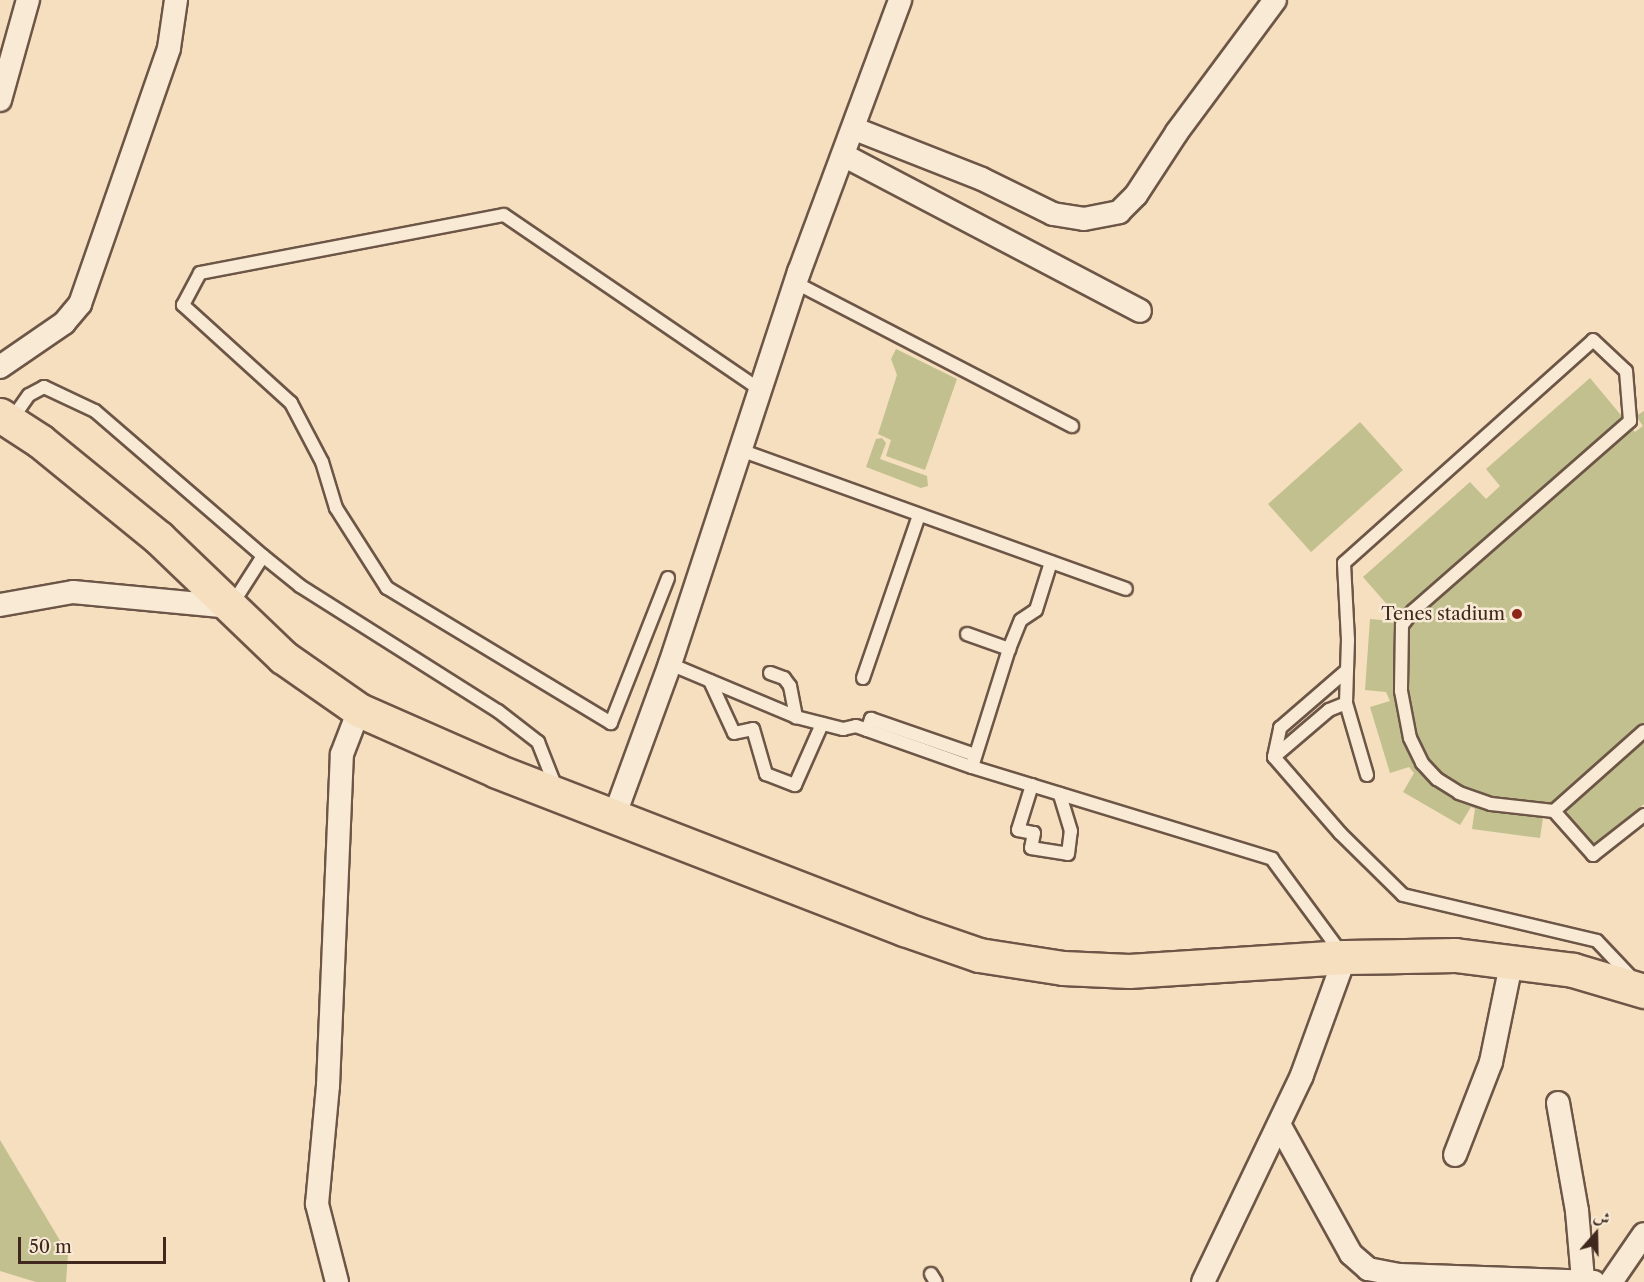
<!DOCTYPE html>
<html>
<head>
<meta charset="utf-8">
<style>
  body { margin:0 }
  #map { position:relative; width:1644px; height:1282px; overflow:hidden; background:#f5dfbe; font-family:"Libre Caslon Text",Amiri,serif }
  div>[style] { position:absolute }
  .green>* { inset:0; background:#c1c08e }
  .roads { filter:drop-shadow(2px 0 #6d5647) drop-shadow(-2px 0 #6d5647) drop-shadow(0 2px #6d5647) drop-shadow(0 -2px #6d5647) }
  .lane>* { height:12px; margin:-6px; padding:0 6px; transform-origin:6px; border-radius:6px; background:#f8ead5 }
  .street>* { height:22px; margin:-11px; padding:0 11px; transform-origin:11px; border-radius:11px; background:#f8ead5 }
  .primary>* { height:33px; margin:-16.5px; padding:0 16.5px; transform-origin:16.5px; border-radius:16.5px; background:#f5dfbe }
  .dots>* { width:16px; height:16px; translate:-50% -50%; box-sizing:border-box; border:3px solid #f8ead5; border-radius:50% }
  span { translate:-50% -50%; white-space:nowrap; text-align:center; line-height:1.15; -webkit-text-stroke:5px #f8ead5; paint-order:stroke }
  .poi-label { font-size:18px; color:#40281f }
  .right { translate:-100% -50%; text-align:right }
  .north { position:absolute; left:1566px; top:1204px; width:60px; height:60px; -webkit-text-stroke:4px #f8ead5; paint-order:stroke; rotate:20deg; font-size:16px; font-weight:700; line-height:24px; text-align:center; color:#40281f }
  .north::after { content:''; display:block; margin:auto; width:21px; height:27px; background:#40281f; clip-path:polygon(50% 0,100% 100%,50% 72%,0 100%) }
  .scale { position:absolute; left:18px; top:1237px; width:148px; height:27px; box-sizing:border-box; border:3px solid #40281f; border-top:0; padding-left:8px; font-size:18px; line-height:21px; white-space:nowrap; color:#40281f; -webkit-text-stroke:4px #f8ead5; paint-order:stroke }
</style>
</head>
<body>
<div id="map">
  <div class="green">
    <i style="clip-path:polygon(896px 349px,957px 379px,925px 470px,886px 456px,891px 440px,878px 434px,897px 375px,891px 359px)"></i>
    <i style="clip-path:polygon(1590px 378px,1635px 432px,1643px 426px,1636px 416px,1644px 411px,1644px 804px,1592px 849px,1568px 821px,1566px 797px,1543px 818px,1540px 838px,1472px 829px,1475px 809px,1471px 807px,1460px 825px,1403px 792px,1414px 773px,1409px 767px,1390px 773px,1370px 707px,1390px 701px,1386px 692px,1365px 690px,1370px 619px,1391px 621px,1391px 609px,1363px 577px,1470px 482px,1486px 499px,1500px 486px,1486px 469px)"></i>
    <i style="clip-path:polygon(1360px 422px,1403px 470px,1311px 552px,1268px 504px)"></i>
    <i style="clip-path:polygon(882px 438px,886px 443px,880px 459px,927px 476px,928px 486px,921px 488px,866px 467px,876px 439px)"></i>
    <i style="clip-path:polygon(0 1140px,68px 1254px,66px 1282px,36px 1282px,0 1271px)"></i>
  </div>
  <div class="roads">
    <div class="lane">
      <i style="left:796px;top:283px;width:311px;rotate:27.4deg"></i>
      <i style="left:12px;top:419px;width:29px;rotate:-55deg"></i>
      <i style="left:29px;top:395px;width:17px;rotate:-28deg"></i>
      <i style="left:44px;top:387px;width:56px;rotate:25.2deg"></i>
      <i style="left:95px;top:411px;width:222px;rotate:40.8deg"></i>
      <i style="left:263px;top:556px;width:59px;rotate:122.6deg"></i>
      <i style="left:740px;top:450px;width:410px;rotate:19.8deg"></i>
      <i style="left:263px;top:556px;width:48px;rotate:39deg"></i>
      <i style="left:300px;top:586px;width:234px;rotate:32.3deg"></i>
      <i style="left:498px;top:711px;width:51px;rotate:37.8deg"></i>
      <i style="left:538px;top:742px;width:52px;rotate:68.4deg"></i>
      <i style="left:668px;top:578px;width:156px;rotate:111.5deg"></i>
      <i style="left:611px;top:723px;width:262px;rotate:-148.9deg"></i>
      <i style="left:387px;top:588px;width:95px;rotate:-122.5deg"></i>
      <i style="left:336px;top:508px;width:48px;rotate:-106.9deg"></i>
      <i style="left:322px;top:462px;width:67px;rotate:-117.7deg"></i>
      <i style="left:291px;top:403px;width:146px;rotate:-137.8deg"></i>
      <i style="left:183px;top:305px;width:36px;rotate:-62deg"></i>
      <i style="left:200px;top:273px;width:309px;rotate:-10.8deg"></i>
      <i style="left:504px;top:215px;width:311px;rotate:34.3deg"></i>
      <i style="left:967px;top:634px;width:45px;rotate:19.7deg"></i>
      <i style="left:670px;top:664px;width:137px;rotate:22.8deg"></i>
      <i style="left:796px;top:717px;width:49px;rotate:14.3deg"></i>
      <i style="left:843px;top:729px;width:13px;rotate:-13deg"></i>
      <i style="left:856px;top:726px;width:123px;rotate:19.5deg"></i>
      <i style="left:972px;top:767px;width:314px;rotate:17deg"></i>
      <i style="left:1272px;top:859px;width:118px;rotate:53.6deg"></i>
      <i style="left:770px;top:673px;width:15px;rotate:20deg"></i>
      <i style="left:784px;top:678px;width:10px;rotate:53deg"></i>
      <i style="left:790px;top:686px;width:32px;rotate:79deg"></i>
      <i style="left:863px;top:678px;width:172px;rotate:-71deg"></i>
      <i style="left:710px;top:681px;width:57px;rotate:65.2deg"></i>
      <i style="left:734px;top:733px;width:19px;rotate:-12deg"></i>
      <i style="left:753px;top:729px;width:47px;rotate:73.9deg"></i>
      <i style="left:766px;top:774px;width:31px;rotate:21deg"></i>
      <i style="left:795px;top:785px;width:67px;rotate:-66.1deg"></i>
      <i style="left:867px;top:730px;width:12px;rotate:-70deg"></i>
      <i style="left:871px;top:719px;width:110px;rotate:19.1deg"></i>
      <i style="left:1274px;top:757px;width:101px;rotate:49deg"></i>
      <i style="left:1340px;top:833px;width:88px;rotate:44.5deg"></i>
      <i style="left:1403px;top:895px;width:199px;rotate:13.3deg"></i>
      <i style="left:1597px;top:941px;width:51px;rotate:46.6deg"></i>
      <i style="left:1274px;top:757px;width:30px;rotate:-78deg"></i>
      <i style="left:1280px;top:728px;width:87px;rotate:-40.8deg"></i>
      <i style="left:1274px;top:757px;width:72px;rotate:-40.5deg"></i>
      <i style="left:1329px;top:710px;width:18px;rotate:-22deg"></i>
      <i style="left:972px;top:767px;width:124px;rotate:-72.6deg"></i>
      <i style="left:1009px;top:649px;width:31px;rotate:-68deg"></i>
      <i style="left:1021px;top:620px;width:18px;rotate:-34deg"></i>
      <i style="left:1036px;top:610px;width:50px;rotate:-72.6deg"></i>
      <i style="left:1367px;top:775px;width:75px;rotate:-106.3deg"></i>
      <i style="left:1346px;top:703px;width:63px;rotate:-88.2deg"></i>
      <i style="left:1348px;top:640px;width:77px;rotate:-93deg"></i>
      <i style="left:1344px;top:563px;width:334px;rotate:-41.8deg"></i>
      <i style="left:1593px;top:340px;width:45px;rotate:43.2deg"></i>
      <i style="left:1626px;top:371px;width:50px;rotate:85.4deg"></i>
      <i style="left:1630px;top:421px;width:288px;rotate:138.8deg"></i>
      <i style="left:1413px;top:611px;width:18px;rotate:128deg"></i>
      <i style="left:1402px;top:625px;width:66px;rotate:90.9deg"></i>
      <i style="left:1401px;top:691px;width:48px;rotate:79.2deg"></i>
      <i style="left:1410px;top:738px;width:28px;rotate:64deg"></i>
      <i style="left:1422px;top:763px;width:22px;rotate:47deg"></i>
      <i style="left:1437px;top:779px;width:26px;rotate:32deg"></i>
      <i style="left:1459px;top:793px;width:34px;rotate:19deg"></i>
      <i style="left:1491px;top:804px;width:63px;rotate:6.3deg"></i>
      <i style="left:1554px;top:811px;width:120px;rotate:-41.6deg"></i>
      <i style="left:1032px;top:785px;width:47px;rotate:107.3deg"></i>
      <i style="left:1018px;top:830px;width:16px;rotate:11deg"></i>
      <i style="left:1034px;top:833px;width:15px;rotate:101deg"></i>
      <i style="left:1031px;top:848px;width:37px;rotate:9deg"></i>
      <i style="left:1068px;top:854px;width:23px;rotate:-83deg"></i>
      <i style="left:1071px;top:831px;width:39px;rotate:-107deg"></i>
      <i style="left:1554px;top:811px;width:59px;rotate:48.4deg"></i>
      <i style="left:1593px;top:855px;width:65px;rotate:-38.1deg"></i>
      <i style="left:931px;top:1274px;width:9px;rotate:58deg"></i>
    </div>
    <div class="street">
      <i style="left:0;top:100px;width:104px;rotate:-74.4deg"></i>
      <i style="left:855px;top:129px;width:136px;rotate:21.5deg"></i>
      <i style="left:982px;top:179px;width:79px;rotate:26.2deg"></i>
      <i style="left:1053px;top:214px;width:31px;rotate:9deg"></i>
      <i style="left:1084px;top:219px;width:36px;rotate:-11deg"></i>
      <i style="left:1119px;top:212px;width:24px;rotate:-45deg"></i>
      <i style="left:1136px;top:195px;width:75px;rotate:-56.9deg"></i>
      <i style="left:1177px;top:132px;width:164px;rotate:-53.4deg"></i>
      <i style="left:845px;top:156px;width:333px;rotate:27.7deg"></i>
      <i style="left:0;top:367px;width:78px;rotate:-34.5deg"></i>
      <i style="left:64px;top:323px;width:25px;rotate:-50deg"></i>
      <i style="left:80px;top:304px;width:271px;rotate:-70.8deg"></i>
      <i style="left:169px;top:48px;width:49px;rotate:-81.7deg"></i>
      <i style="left:0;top:605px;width:74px;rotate:-10.1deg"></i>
      <i style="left:73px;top:592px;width:159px;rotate:5.4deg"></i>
      <i style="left:614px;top:817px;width:163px;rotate:-69.9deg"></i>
      <i style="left:670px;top:664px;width:413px;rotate:-71.8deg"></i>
      <i style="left:799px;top:272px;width:290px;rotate:-69.6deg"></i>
      <i style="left:1558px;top:1103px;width:110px;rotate:80deg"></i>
      <i style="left:1577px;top:1211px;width:68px;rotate:85deg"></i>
      <i style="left:1280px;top:1126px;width:146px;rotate:61deg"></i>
      <i style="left:1351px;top:1254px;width:23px;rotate:41deg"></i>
      <i style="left:1368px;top:1269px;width:33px;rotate:11deg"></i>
      <i style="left:1400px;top:1275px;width:194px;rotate:2.1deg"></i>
      <i style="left:1455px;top:1155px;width:100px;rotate:-68.8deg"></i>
      <i style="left:1491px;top:1062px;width:104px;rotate:-78.4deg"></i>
      <i style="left:337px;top:1282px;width:81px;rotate:-104.4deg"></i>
      <i style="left:317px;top:1204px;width:119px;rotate:-84.7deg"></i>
      <i style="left:328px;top:1086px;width:332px;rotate:-87.6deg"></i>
      <i style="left:342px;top:754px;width:47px;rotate:-68.9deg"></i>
      <i style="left:1203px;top:1282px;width:229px;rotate:-64.4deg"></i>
      <i style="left:1302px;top:1075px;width:126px;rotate:-70deg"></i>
      <i style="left:1611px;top:1282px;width:58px;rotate:-55.5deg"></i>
    </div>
    <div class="primary">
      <i style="left:0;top:415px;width:48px;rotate:33deg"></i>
      <i style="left:40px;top:441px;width:154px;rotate:39.2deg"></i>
      <i style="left:159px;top:538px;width:172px;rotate:43.8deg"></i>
      <i style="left:283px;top:657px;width:93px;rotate:34.9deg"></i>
      <i style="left:359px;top:710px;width:151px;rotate:23.8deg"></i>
      <i style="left:497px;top:771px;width:437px;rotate:21.2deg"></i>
      <i style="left:904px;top:929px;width:79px;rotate:19.1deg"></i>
      <i style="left:979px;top:955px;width:85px;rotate:8.8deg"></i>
      <i style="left:1063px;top:968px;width:66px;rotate:2.6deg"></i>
      <i style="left:1129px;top:971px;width:216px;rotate:-3.7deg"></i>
      <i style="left:1345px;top:957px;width:110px;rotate:-1deg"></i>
      <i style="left:1455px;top:955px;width:119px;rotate:7.2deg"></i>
      <i style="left:1573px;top:970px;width:74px;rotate:16.5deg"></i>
    </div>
  </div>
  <div class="dots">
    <i style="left:1517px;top:614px;background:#8f2418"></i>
  </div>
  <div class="poi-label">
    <span class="right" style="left:1505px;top:614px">Tenes stadium</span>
  </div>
  <div class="north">ش</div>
  <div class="scale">50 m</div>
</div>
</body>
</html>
